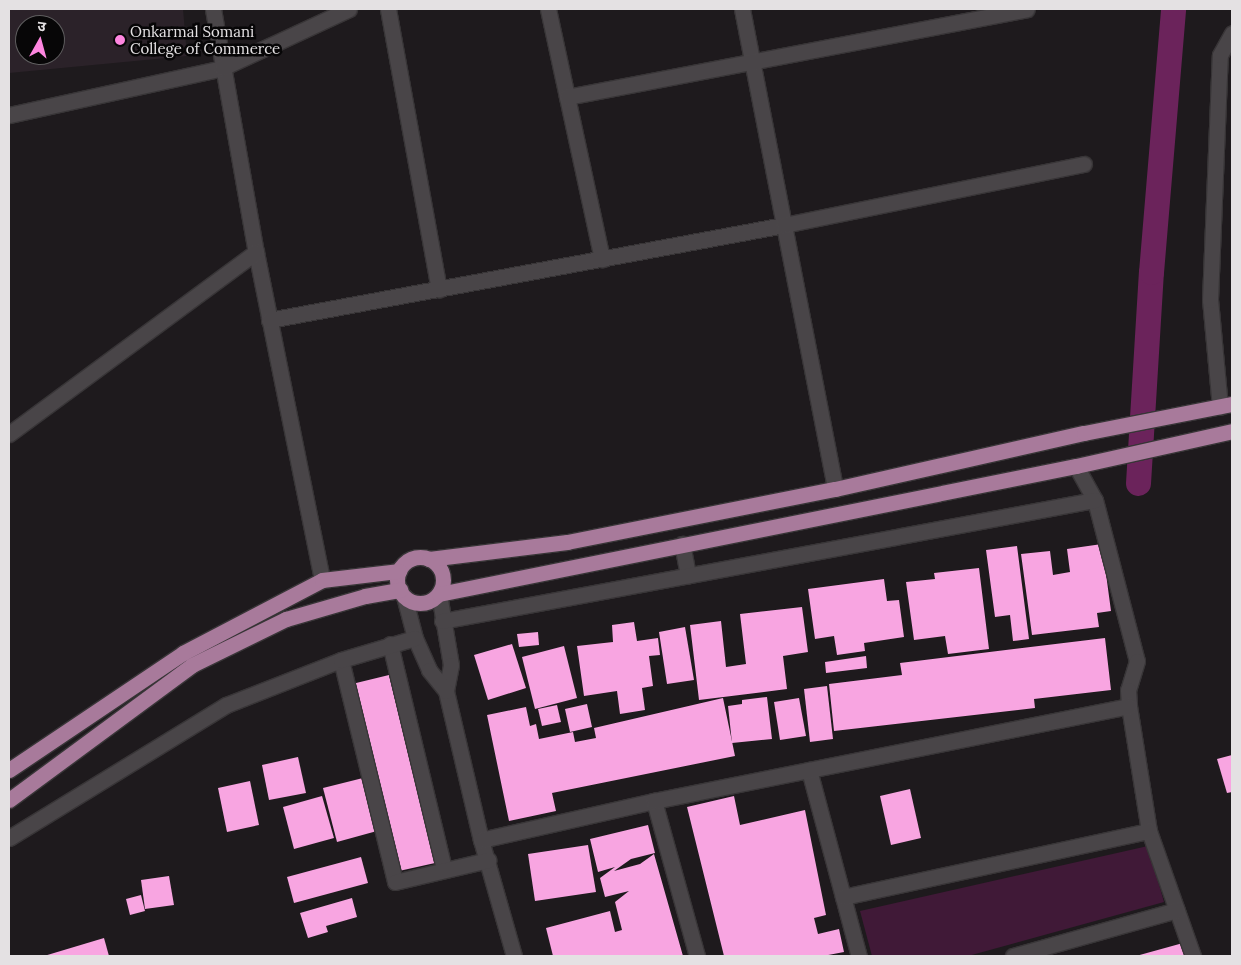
<!DOCTYPE html>
<html>
<head>
<meta charset="utf-8">
<style>
  body { margin:0 }
  #map { position:relative; width:1241px; height:965px; overflow:hidden; background:#1e1a1d; font-family:Lora,"Noto Sans Devanagari",serif }
  div>[style] { position:absolute }
  .built>* { inset:0; background:#2b2229 }
  .green>* { inset:0; background:#401937 }
  .canal>* { height:25px; margin:-12.5px; padding:0 12.5px; transform-origin:12.5px; border-radius:12.5px; background:#6b235b }
  .building>* { inset:0; background:#f8a5e1 }
  .roads { filter:drop-shadow(1px 0 #383537) drop-shadow(-1px 0 #383537) drop-shadow(0 1px #383537) drop-shadow(0 -1px #383537) }
  .minor>* { height:15px; margin:-7.5px; padding:0 7.5px; transform-origin:7.5px; border-radius:7.5px; background:#494548 }
  .major>* { height:15px; margin:-7.5px; padding:0 7.5px; transform-origin:7.5px; border-radius:7.5px; background:#a87a9b }
  .major>.ring { margin:-7.5px; padding:0; box-sizing:content-box; background:none; border:15px solid #a87a9b; border-radius:50% }
  .dots>* { width:14px; height:14px; translate:-50% -50%; box-sizing:border-box; border:2px solid #070607; border-radius:50% }
  span { translate:-50% -50%; white-space:nowrap; text-align:center; line-height:1.15; -webkit-text-stroke:5px #070607; paint-order:stroke }
  .poi-label { font-size:15px; color:#e4e1e3 }
  .left { translate:0 -50%; text-align:left }
  .frame { position:absolute; inset:0; border:10px solid #e4e1e3; pointer-events:none }
  .north { position:absolute; left:15px; top:15px; width:50px; height:50px; box-sizing:border-box; background:#070607; border:1px solid #5f5e5f; border-radius:50%; rotate:7deg; font-size:14px; font-weight:700; line-height:20px; text-align:center; color:#e4e1e3 }
  .north::after { content:''; display:block; margin:auto; width:18px; height:22px; background:#fe86e0; clip-path:polygon(50% 0,100% 100%,50% 72%,0 100%) }
</style>
</head>
<body>
<div id="map">
  <div class="built">
    <i style="clip-path:polygon(evenodd,9px 9px,183px 9px,187px 56px,9px 73px,9px 9px,25px 25px,55px 25px,55px 55px,25px 55px,25px 25px)"></i>
  </div>
  <div class="green">
    <i style="clip-path:polygon(1148px 846px,1164px 902px,968px 956px,872px 956px,860px 911px)"></i>
  </div>
  <div class="canal">
    <i style="left:1138px;top:483px;width:211px;rotate:-86.5deg"></i>
    <i style="left:1151px;top:272px;width:264px;rotate:-85.2deg"></i>
  </div>
  <div class="building">
    <i style="clip-path:polygon(1102px 544px,1111px 611px,1097px 613px,1099px 627px,1032px 635px,1021px 554px,1050px 551px,1053px 575px,1070px 572px,1067px 549px)"></i>
    <i style="clip-path:polygon(1017px 546px,1029px 639px,1013px 641px,1010px 615px,995px 617px,986px 550px)"></i>
    <i style="clip-path:polygon(979px 568px,989px 649px,948px 654px,945px 636px,914px 640px,906px 582px,935px 579px,934px 573px)"></i>
    <i style="clip-path:polygon(884px 579px,887px 601px,899px 600px,904px 637px,864px 643px,865px 651px,837px 655px,834px 636px,815px 639px,808px 589px)"></i>
    <i style="clip-path:polygon(802px 607px,808px 652px,783px 656px,787px 689px,699px 700px,690px 625px,721px 621px,726px 667px,746px 664px,740px 614px)"></i>
    <i style="clip-path:polygon(634px 622px,637px 641px,658px 638px,660px 655px,649px 656px,653px 686px,642px 688px,645px 710px,620px 714px,617px 691px,584px 696px,577px 646px,613px 642px,612px 625px)"></i>
    <i style="clip-path:polygon(685px 627px,694px 680px,667px 684px,659px 632px)"></i>
    <i style="clip-path:polygon(538px 632px,539px 645px,519px 647px,517px 634px)"></i>
    <i style="clip-path:polygon(1105px 638px,1111px 690px,1034px 699px,1035px 708px,834px 731px,829px 684px,902px 675px,900px 663px)"></i>
    <i style="clip-path:polygon(512px 644px,526px 688px,488px 700px,474px 655px)"></i>
    <i style="clip-path:polygon(564px 646px,577px 698px,535px 709px,522px 657px)"></i>
    <i style="clip-path:polygon(866px 656px,867px 668px,826px 673px,825px 662px)"></i>
    <i style="clip-path:polygon(389px 675px,435px 863px,399px 871px,352px 684px)"></i>
    <i style="clip-path:polygon(827px 686px,833px 739px,810px 742px,804px 689px)"></i>
    <i style="clip-path:polygon(767px 697px,772px 739px,732px 743px,728px 706px,742px 704px,742px 700px)"></i>
    <i style="clip-path:polygon(723px 698px,735px 756px,552px 793px,556px 811px,509px 821px,487px 715px,526px 707px,530px 726px,536px 724px,539px 739px,573px 732px,575px 742px,596px 738px,594px 728px)"></i>
    <i style="clip-path:polygon(799px 698px,806px 736px,780px 740px,774px 702px)"></i>
    <i style="clip-path:polygon(587px 704px,592px 727px,570px 732px,565px 709px)"></i>
    <i style="clip-path:polygon(557px 705px,561px 722px,542px 726px,538px 709px)"></i>
    <i style="clip-path:polygon(1232px 755px,1232px 792px,1227px 793px,1217px 759px)"></i>
    <i style="clip-path:polygon(298px 757px,306px 793px,269px 800px,262px 765px)"></i>
    <i style="clip-path:polygon(363px 778px,377px 831px,337px 842px,323px 788px)"></i>
    <i style="clip-path:polygon(250px 781px,259px 825px,227px 832px,218px 788px)"></i>
    <i style="clip-path:polygon(910px 789px,921px 838px,891px 845px,880px 796px)"></i>
    <i style="clip-path:polygon(322px 796px,334px 838px,294px 849px,283px 807px)"></i>
    <i style="clip-path:polygon(734px 796px,740px 825px,805px 810px,826px 915px,814px 918px,818px 934px,839px 929px,844px 952px,823px 956px,724px 956px,687px 807px)"></i>
    <i style="clip-path:polygon(648px 825px,655px 853px,631px 859px,614px 871px,640px 864px,654px 854px,683px 956px,553px 956px,546px 928px,610px 911px,615px 932px,622px 930px,615px 902px,629px 891px,605px 897px,600px 878px,615px 867px,598px 872px,590px 839px)"></i>
    <i style="clip-path:polygon(588px 845px,596px 892px,535px 901px,528px 854px)"></i>
    <i style="clip-path:polygon(361px 857px,368px 883px,294px 903px,287px 877px)"></i>
    <i style="clip-path:polygon(169px 876px,174px 905px,145px 909px,141px 880px)"></i>
    <i style="clip-path:polygon(141px 895px,145px 911px,130px 915px,126px 899px)"></i>
    <i style="clip-path:polygon(352px 898px,357px 917px,326px 926px,328px 932px,308px 938px,300px 913px)"></i>
    <i style="clip-path:polygon(104px 938px,109px 956px,44px 956px)"></i>
    <i style="clip-path:polygon(1183px 943px,1187px 956px,1136px 956px)"></i>
  </div>
  <div class="roads">
    <div class="minor">
      <i style="left:213px;top:9px;width:247px;rotate:80deg"></i>
      <i style="left:256px;top:252px;width:335px;rotate:78.6deg"></i>
      <i style="left:388px;top:9px;width:285px;rotate:79.7deg"></i>
      <i style="left:548px;top:9px;width:256px;rotate:77.8deg"></i>
      <i style="left:742px;top:9px;width:489px;rotate:79deg"></i>
      <i style="left:567px;top:97px;width:468px;rotate:-10.8deg"></i>
      <i style="left:9px;top:115px;width:218px;rotate:-12.4deg"></i>
      <i style="left:222px;top:68px;width:140px;rotate:-24.9deg"></i>
      <i style="left:269px;top:320px;width:524px;rotate:-10.45deg"></i>
      <i style="left:784px;top:225px;width:306px;rotate:-11.5deg"></i>
      <i style="left:1220px;top:407px;width:107px;rotate:-95.3deg"></i>
      <i style="left:1210px;top:300px;width:245px;rotate:-87.7deg"></i>
      <i style="left:1220px;top:55px;width:25px;rotate:-61deg"></i>
      <i style="left:9px;top:434px;width:307px;rotate:-36.4deg"></i>
      <i style="left:1076px;top:466px;width:39px;rotate:61deg"></i>
      <i style="left:1095px;top:500px;width:166px;rotate:75.4deg"></i>
      <i style="left:1137px;top:661px;width:30px;rotate:107deg"></i>
      <i style="left:1128px;top:690px;width:16px;rotate:86deg"></i>
      <i style="left:1129px;top:706px;width:127px;rotate:80.9deg"></i>
      <i style="left:1149px;top:831px;width:133px;rotate:70.6deg"></i>
      <i style="left:682px;top:544px;width:32px;rotate:79deg"></i>
      <i style="left:439px;top:594px;width:72px;rotate:80.4deg"></i>
      <i style="left:451px;top:665px;width:26px;rotate:101deg"></i>
      <i style="left:446px;top:691px;width:153px;rotate:76.8deg"></i>
      <i style="left:481px;top:840px;width:121px;rotate:74.1deg"></i>
      <i style="left:404px;top:596px;width:43px;rotate:75.3deg"></i>
      <i style="left:415px;top:638px;width:35px;rotate:66deg"></i>
      <i style="left:429px;top:670px;width:27px;rotate:51deg"></i>
      <i style="left:442px;top:621px;width:664px;rotate:-10.5deg"></i>
      <i style="left:390px;top:644px;width:231px;rotate:76.5deg"></i>
      <i style="left:341px;top:660px;width:228px;rotate:76.3deg"></i>
      <i style="left:395px;top:882px;width:96px;rotate:-13.3deg"></i>
      <i style="left:809px;top:770px;width:193px;rotate:75deg"></i>
      <i style="left:654px;top:801px;width:161px;rotate:74.5deg"></i>
      <i style="left:9px;top:838px;width:255px;rotate:-31.5deg"></i>
      <i style="left:226px;top:705px;width:123px;rotate:-21.4deg"></i>
      <i style="left:341px;top:660px;width:77px;rotate:-16.6deg"></i>
      <i style="left:481px;top:840px;width:177px;rotate:-12.7deg"></i>
      <i style="left:654px;top:801px;width:484px;rotate:-11.3deg"></i>
      <i style="left:843px;top:897px;width:313px;rotate:-12.2deg"></i>
      <i style="left:1013px;top:956px;width:170px;rotate:-15.7deg"></i>
    </div>
    <div class="major">
      <i class="ring" style="left:397px;top:557px;width:31px;height:31px"></i>
      <i style="left:429px;top:559px;width:139px;rotate:-7deg"></i>
      <i style="left:567px;top:542px;width:273px;rotate:-11.2deg"></i>
      <i style="left:835px;top:489px;width:255px;rotate:-12.7deg"></i>
      <i style="left:1084px;top:433px;width:151px;rotate:-11.1deg"></i>
      <i style="left:439px;top:594px;width:650px;rotate:-11.36deg"></i>
      <i style="left:1076px;top:466px;width:160px;rotate:-12.6deg"></i>
      <i style="left:9px;top:770px;width:210px;rotate:-33.9deg"></i>
      <i style="left:183px;top:653px;width:157px;rotate:-27.7deg"></i>
      <i style="left:322px;top:580px;width:78px;rotate:-6.7deg"></i>
      <i style="left:9px;top:800px;width:227px;rotate:-36.4deg"></i>
      <i style="left:192px;top:665px;width:105px;rotate:-26.1deg"></i>
      <i style="left:286px;top:619px;width:82px;rotate:-16.2deg"></i>
      <i style="left:365px;top:596px;width:36px;rotate:-10deg"></i>
    </div>
  </div>
  <div class="dots">
    <i style="left:120px;top:40px;background:#fe86e0"></i>
  </div>
  <div class="poi-label">
    <span class="left" style="left:130px;top:40px">Onkarmal Somani<br>College of Commerce</span>
  </div>
  <div class="frame"></div>
  <div class="north">उ</div>
</div>
</body>
</html>
